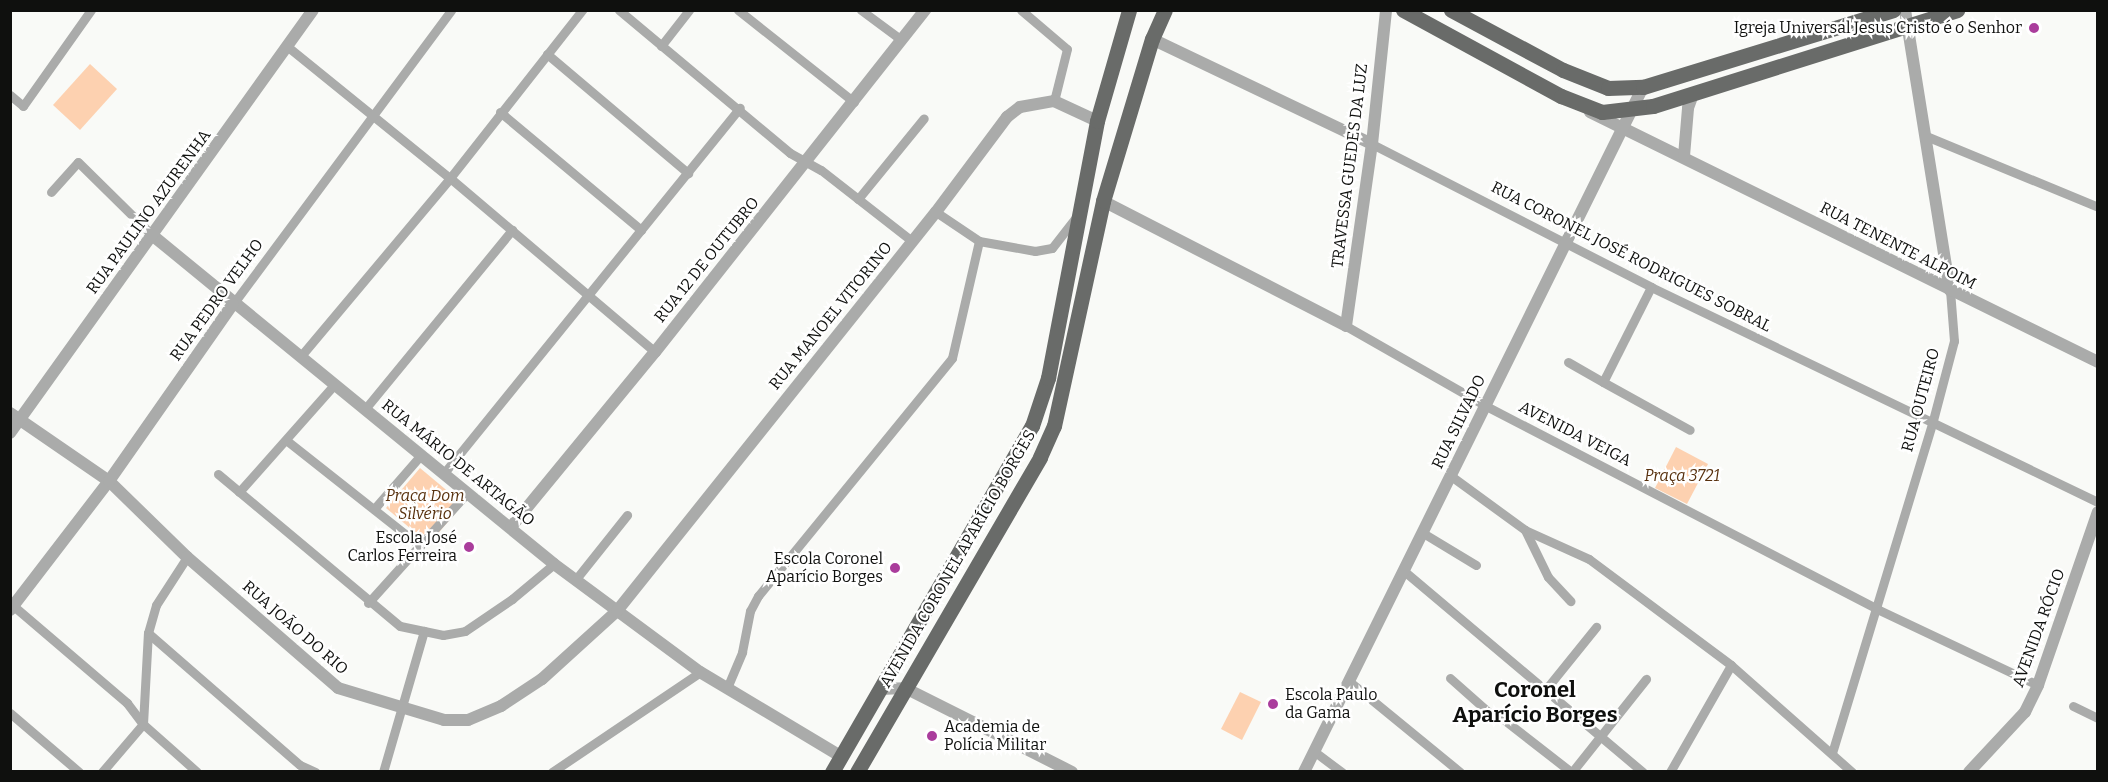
<!DOCTYPE html>
<html>
<head>
<meta charset="utf-8">
<style>
  body { margin:0 }
  #map { position:relative; width:2108px; height:782px; overflow:hidden; background:#f9faf7; font-family:Bitter,serif }
  div>[style] { position:absolute }
  .green>* { inset:0; background:#fdd1b0 }
  .minor>* { height:9px; margin:-4.5px; padding:0 4.5px; transform-origin:4.5px; border-radius:4.5px; background:#aaabaa }
  .tertiary>* { height:12px; margin:-6px; padding:0 6px; transform-origin:6px; border-radius:6px; background:#aaabaa }
  .primary>* { height:15px; margin:-7.5px; padding:0 7.5px; transform-origin:7.5px; border-radius:7.5px; background:#696b69 }
  .dots>* { width:16px; height:16px; translate:-50% -50%; box-sizing:border-box; border:3px solid #fff; border-radius:50% }
  span { translate:-50% -50%; white-space:nowrap; text-align:center; line-height:1.15; -webkit-text-stroke:4.5px #fff; paint-order:stroke }
  .poi-label { font-size:16px; color:#0f100e }
  .right { translate:-100% -50%; text-align:right }
  .left { translate:0 -50%; text-align:left }
  .street-label { font-size:16px; color:#0f100e }
  .park-label { font-size:16px; color:#58310e; font-style:italic }
  .district-label { font-size:22px; color:#0f100e; font-weight:700 }
  .frame { position:absolute; inset:0; border:12px solid #0f100e; pointer-events:none }
</style>
</head>
<body>
<div id="map">
  <div class="green">
    <i style="clip-path:polygon(90px 64px,117px 89px,80px 130px,53px 105px)"></i>
    <i style="clip-path:polygon(1676px 447px,1708px 464px,1687px 504px,1655px 488px)"></i>
    <i style="clip-path:polygon(420px 468px,463px 504px,429px 544px,386px 508px)"></i>
    <i style="clip-path:polygon(1240px 692px,1261px 702px,1242px 740px,1221px 729px)"></i>
  </div>
  <div class="minor">
    <i style="left:619px;top:10px;width:223px;rotate:39.9deg"></i>
    <i style="left:790px;top:153px;width:35px;rotate:29deg"></i>
    <i style="left:821px;top:170px;width:115px;rotate:38deg"></i>
    <i style="left:738px;top:10px;width:148px;rotate:38.4deg"></i>
    <i style="left:861px;top:10px;width:49px;rotate:36.6deg"></i>
    <i style="left:1021px;top:10px;width:60px;rotate:40.3deg"></i>
    <i style="left:1067px;top:49px;width:54px;rotate:104deg"></i>
    <i style="left:661px;top:46px;width:46px;rotate:-52.1deg"></i>
    <i style="left:288px;top:47px;width:208px;rotate:39deg"></i>
    <i style="left:450px;top:178px;width:269px;rotate:40.3deg"></i>
    <i style="left:547px;top:54px;width:185px;rotate:40.2deg"></i>
    <i style="left:10px;top:95px;width:17px;rotate:40deg"></i>
    <i style="left:23px;top:106px;width:118px;rotate:-54.7deg"></i>
    <i style="left:500px;top:112px;width:184px;rotate:39.9deg"></i>
    <i style="left:1926px;top:136px;width:186px;rotate:22.4deg"></i>
    <i style="left:1372px;top:144px;width:314px;rotate:27.1deg"></i>
    <i style="left:1651px;top:287px;width:496px;rotate:25.7deg"></i>
    <i style="left:51px;top:192px;width:40px;rotate:-48deg"></i>
    <i style="left:78px;top:162px;width:104px;rotate:44.6deg"></i>
    <i style="left:858px;top:199px;width:104px;rotate:-50.8deg"></i>
    <i style="left:936px;top:212px;width:52px;rotate:34deg"></i>
    <i style="left:979px;top:241px;width:57px;rotate:10.1deg"></i>
    <i style="left:1035px;top:251px;width:17px;rotate:-10deg"></i>
    <i style="left:1052px;top:248px;width:37px;rotate:-52deg"></i>
    <i style="left:1651px;top:287px;width:106px;rotate:116.8deg"></i>
    <i style="left:1603px;top:382px;width:99px;rotate:28.9deg"></i>
    <i style="left:233px;top:304px;width:366px;rotate:-53.4deg"></i>
    <i style="left:1346px;top:326px;width:161px;rotate:29.7deg"></i>
    <i style="left:1486px;top:406px;width:441px;rotate:27.4deg"></i>
    <i style="left:1877px;top:609px;width:178px;rotate:25.3deg"></i>
    <i style="left:300px;top:357px;width:234px;rotate:-50deg"></i>
    <i style="left:450px;top:178px;width:214px;rotate:-51.8deg"></i>
    <i style="left:1568px;top:362px;width:40px;rotate:29.7deg"></i>
    <i style="left:365px;top:409px;width:232px;rotate:-50.6deg"></i>
    <i style="left:286px;top:440px;width:171px;rotate:38.3deg"></i>
    <i style="left:444px;top:473px;width:470px;rotate:-51deg"></i>
    <i style="left:218px;top:474px;width:237px;rotate:39.9deg"></i>
    <i style="left:400px;top:626px;width:44px;rotate:11.8deg"></i>
    <i style="left:443px;top:635px;width:22px;rotate:-10deg"></i>
    <i style="left:465px;top:631px;width:57px;rotate:-34.2deg"></i>
    <i style="left:512px;top:599px;width:55px;rotate:-39.8deg"></i>
    <i style="left:1451px;top:476px;width:92px;rotate:36.1deg"></i>
    <i style="left:1525px;top:530px;width:52px;rotate:63.9deg"></i>
    <i style="left:1548px;top:577px;width:33px;rotate:47deg"></i>
    <i style="left:239px;top:492px;width:142px;rotate:-48.4deg"></i>
    <i style="left:374px;top:509px;width:72px;rotate:-49deg"></i>
    <i style="left:1525px;top:530px;width:70px;rotate:24.4deg"></i>
    <i style="left:1589px;top:559px;width:177px;rotate:36.7deg"></i>
    <i style="left:1731px;top:665px;width:162px;rotate:41.5deg"></i>
    <i style="left:1423px;top:533px;width:62px;rotate:31.1deg"></i>
    <i style="left:1404px;top:571px;width:312px;rotate:40.1deg"></i>
    <i style="left:576px;top:579px;width:82px;rotate:-51.4deg"></i>
    <i style="left:10px;top:603px;width:154px;rotate:40.5deg"></i>
    <i style="left:127px;top:703px;width:26px;rotate:53deg"></i>
    <i style="left:143px;top:724px;width:72px;rotate:41.6deg"></i>
    <i style="left:368px;top:603px;width:149px;rotate:-48deg"></i>
    <i style="left:148px;top:633px;width:201px;rotate:41deg"></i>
    <i style="left:300px;top:765px;width:17px;rotate:25deg"></i>
    <i style="left:1450px;top:678px;width:59px;rotate:41.6deg"></i>
    <i style="left:1494px;top:717px;width:9px;rotate:13deg"></i>
    <i style="left:1503px;top:719px;width:86px;rotate:37.9deg"></i>
    <i style="left:1350px;top:682px;width:142px;rotate:39.3deg"></i>
    <i style="left:727px;top:688px;width:39px;rotate:-67deg"></i>
    <i style="left:742px;top:652px;width:42px;rotate:-79deg"></i>
    <i style="left:750px;top:611px;width:17px;rotate:-62deg"></i>
    <i style="left:758px;top:596px;width:307px;rotate:-50.8deg"></i>
    <i style="left:952px;top:358px;width:120px;rotate:-77deg"></i>
    <i style="left:1546px;top:689px;width:80px;rotate:-51.1deg"></i>
    <i style="left:2073px;top:706px;width:28px;rotate:26deg"></i>
    <i style="left:10px;top:713px;width:91px;rotate:40.5deg"></i>
    <i style="left:1315px;top:752px;width:34px;rotate:37deg"></i>
    <i style="left:1832px;top:753px;width:344px;rotate:-73.1deg"></i>
    <i style="left:1932px;top:424px;width:86px;rotate:-75.2deg"></i>
    <i style="left:1954px;top:341px;width:51px;rotate:-94.5deg"></i>
    <i style="left:102px;top:772px;width:63px;rotate:-49.5deg"></i>
    <i style="left:143px;top:724px;width:91px;rotate:-86.9deg"></i>
    <i style="left:148px;top:633px;width:29px;rotate:-74deg"></i>
    <i style="left:156px;top:605px;width:57px;rotate:-57.1deg"></i>
    <i style="left:383px;top:772px;width:147px;rotate:-73.8deg"></i>
    <i style="left:552px;top:772px;width:179px;rotate:-34deg"></i>
    <i style="left:1572px;top:772px;width:119px;rotate:-51.5deg"></i>
    <i style="left:1670px;top:772px;width:123px;rotate:-60.3deg"></i>
  </div>
  <div class="tertiary">
    <i style="left:1905px;top:10px;width:284px;rotate:80.9deg"></i>
    <i style="left:1152px;top:39px;width:244px;rotate:25.5deg"></i>
    <i style="left:1590px;top:112px;width:566px;rotate:26.2deg"></i>
    <i style="left:1684px;top:156px;width:48px;rotate:-85.2deg"></i>
    <i style="left:1688px;top:108px;width:15px;rotate:-70deg"></i>
    <i style="left:1103px;top:201px;width:273px;rotate:27.2deg"></i>
    <i style="left:1346px;top:326px;width:184px;rotate:-81.9deg"></i>
    <i style="left:1372px;top:144px;width:135px;rotate:-84deg"></i>
    <i style="left:152px;top:235px;width:519px;rotate:39.3deg"></i>
    <i style="left:554px;top:564px;width:182px;rotate:36.5deg"></i>
    <i style="left:700px;top:672px;width:165px;rotate:30.9deg"></i>
    <i style="left:10px;top:413px;width:120px;rotate:34.5deg"></i>
    <i style="left:109px;top:481px;width:109px;rotate:44.3deg"></i>
    <i style="left:187px;top:557px;width:200px;rotate:40.9deg"></i>
    <i style="left:338px;top:688px;width:111px;rotate:16.8deg"></i>
    <i style="left:444px;top:720px;width:24px"></i>
    <i style="left:468px;top:720px;width:36px;rotate:-23deg"></i>
    <i style="left:501px;top:706px;width:49px;rotate:-33.4deg"></i>
    <i style="left:542px;top:679px;width:101px;rotate:-42.2deg"></i>
    <i style="left:617px;top:611px;width:511px;rotate:-51.36deg"></i>
    <i style="left:936px;top:212px;width:119px;rotate:-53.2deg"></i>
    <i style="left:1007px;top:117px;width:16px;rotate:-38deg"></i>
    <i style="left:1020px;top:107px;width:35px;rotate:-10deg"></i>
    <i style="left:1054px;top:101px;width:47px;rotate:24.9deg"></i>
    <i style="left:10px;top:433px;width:520px;rotate:-54.39deg"></i>
    <i style="left:511px;top:527px;width:227px;rotate:-50.6deg"></i>
    <i style="left:655px;top:352px;width:436px;rotate:-51.7deg"></i>
    <i style="left:10px;top:610px;width:163px;rotate:-52.5deg"></i>
    <i style="left:109px;top:481px;width:216px;rotate:-55deg"></i>
    <i style="left:880px;top:689px;width:25px;rotate:-2deg"></i>
    <i style="left:905px;top:688px;width:187px;rotate:26.7deg"></i>
    <i style="left:1304px;top:772px;width:764px;rotate:-63.67deg"></i>
    <i style="left:1969px;top:772px;width:82px;rotate:-47deg"></i>
    <i style="left:2025px;top:712px;width:30px;rotate:-64deg"></i>
    <i style="left:2038px;top:685px;width:183px;rotate:-70.9deg"></i>
  </div>
  <div class="primary">
    <i style="left:1403px;top:10px;width:180px;rotate:28.6deg"></i>
    <i style="left:1561px;top:96px;width:44px;rotate:21.3deg"></i>
    <i style="left:1602px;top:112px;width:51px;rotate:-6.7deg"></i>
    <i style="left:1653px;top:106px;width:319px;rotate:-17.5deg"></i>
    <i style="left:1451px;top:10px;width:127px;rotate:28.2deg"></i>
    <i style="left:1563px;top:70px;width:48px;rotate:21.8deg"></i>
    <i style="left:1608px;top:88px;width:35px;rotate:-2deg"></i>
    <i style="left:1643px;top:87px;width:262px;rotate:-17.1deg"></i>
    <i style="left:832px;top:772px;width:400px;rotate:-60deg"></i>
    <i style="left:1032px;top:426px;width:51px;rotate:-71.6deg"></i>
    <i style="left:1048px;top:378px;width:262px;rotate:-79.2deg"></i>
    <i style="left:1097px;top:121px;width:116px;rotate:-73.9deg"></i>
    <i style="left:857px;top:772px;width:364px;rotate:-59.8deg"></i>
    <i style="left:1040px;top:457px;width:34px;rotate:-66deg"></i>
    <i style="left:1054px;top:426px;width:230px;rotate:-77.7deg"></i>
    <i style="left:1103px;top:201px;width:169px;rotate:-73.2deg"></i>
    <i style="left:1152px;top:39px;width:32px;rotate:-66deg"></i>
  </div>
  <div class="dots">
    <i style="left:2034px;top:28px;background:#aa3d9c"></i>
    <i style="left:469px;top:547px;background:#aa3d9c"></i>
    <i style="left:895px;top:568px;background:#aa3d9c"></i>
    <i style="left:1273px;top:704px;background:#aa3d9c"></i>
    <i style="left:932px;top:736px;background:#aa3d9c"></i>
  </div>
  <div class="poi-label">
    <span class="right" style="left:2022px;top:28px">Igreja Universal Jesus Cristo é o Senhor</span>
    <span class="right" style="left:457px;top:547px">Escola José<br>Carlos Ferreira</span>
    <span class="right" style="left:883px;top:568px">Escola Coronel<br>Aparício Borges</span>
    <span class="left" style="left:1285px;top:704px">Escola Paulo<br>da Gama</span>
    <span class="left" style="left:944px;top:736px">Academia de<br>Polícia Militar</span>
  </div>
  <div class="street-label">
    <span style="left:1350px;top:166px;rotate:-83deg">TRAVESSA GUEDES DA LUZ</span>
    <span style="left:149px;top:212px;rotate:-54deg">RUA PAULINO AZURENHA</span>
    <span style="left:1898px;top:246px;rotate:27deg">RUA TENENTE ALPOIM</span>
    <span style="left:1631px;top:257px;rotate:27deg">RUA CORONEL JOSÉ RODRIGUES SOBRAL</span>
    <span style="left:707px;top:260px;rotate:-51deg">RUA 12 DE OUTUBRO</span>
    <span style="left:217px;top:300px;rotate:-54deg">RUA PEDRO VELHO</span>
    <span style="left:831px;top:316px;rotate:-51deg">RUA MANOEL VITORINO</span>
    <span style="left:1921px;top:400px;rotate:-75deg">RUA OUTEIRO</span>
    <span style="left:1459px;top:422px;rotate:-64deg">RUA SILVADO</span>
    <span style="left:1575px;top:434px;rotate:27deg">AVENIDA VEIGA</span>
    <span style="left:458px;top:463px;rotate:39deg">RUA MÁRIO DE ARTAGÃO</span>
    <span style="left:958px;top:559px;rotate:-60deg">AVENIDA CORONEL APARÍCIO BORGES</span>
    <span style="left:295px;top:628px;rotate:41deg">RUA JOÃO DO RIO</span>
    <span style="left:2039px;top:628px;rotate:-70deg">AVENIDA RÓCIO</span>
  </div>
  <div class="park-label">
    <span style="left:1682px;top:476px">Praça 3721</span>
    <span style="left:425px;top:505px">Praça Dom<br>Silvério</span>
  </div>
  <div class="district-label">
    <span style="left:1535px;top:702px">Coronel<br>Aparício Borges</span>
  </div>
  <div class="frame"></div>
</div>
</body>
</html>
